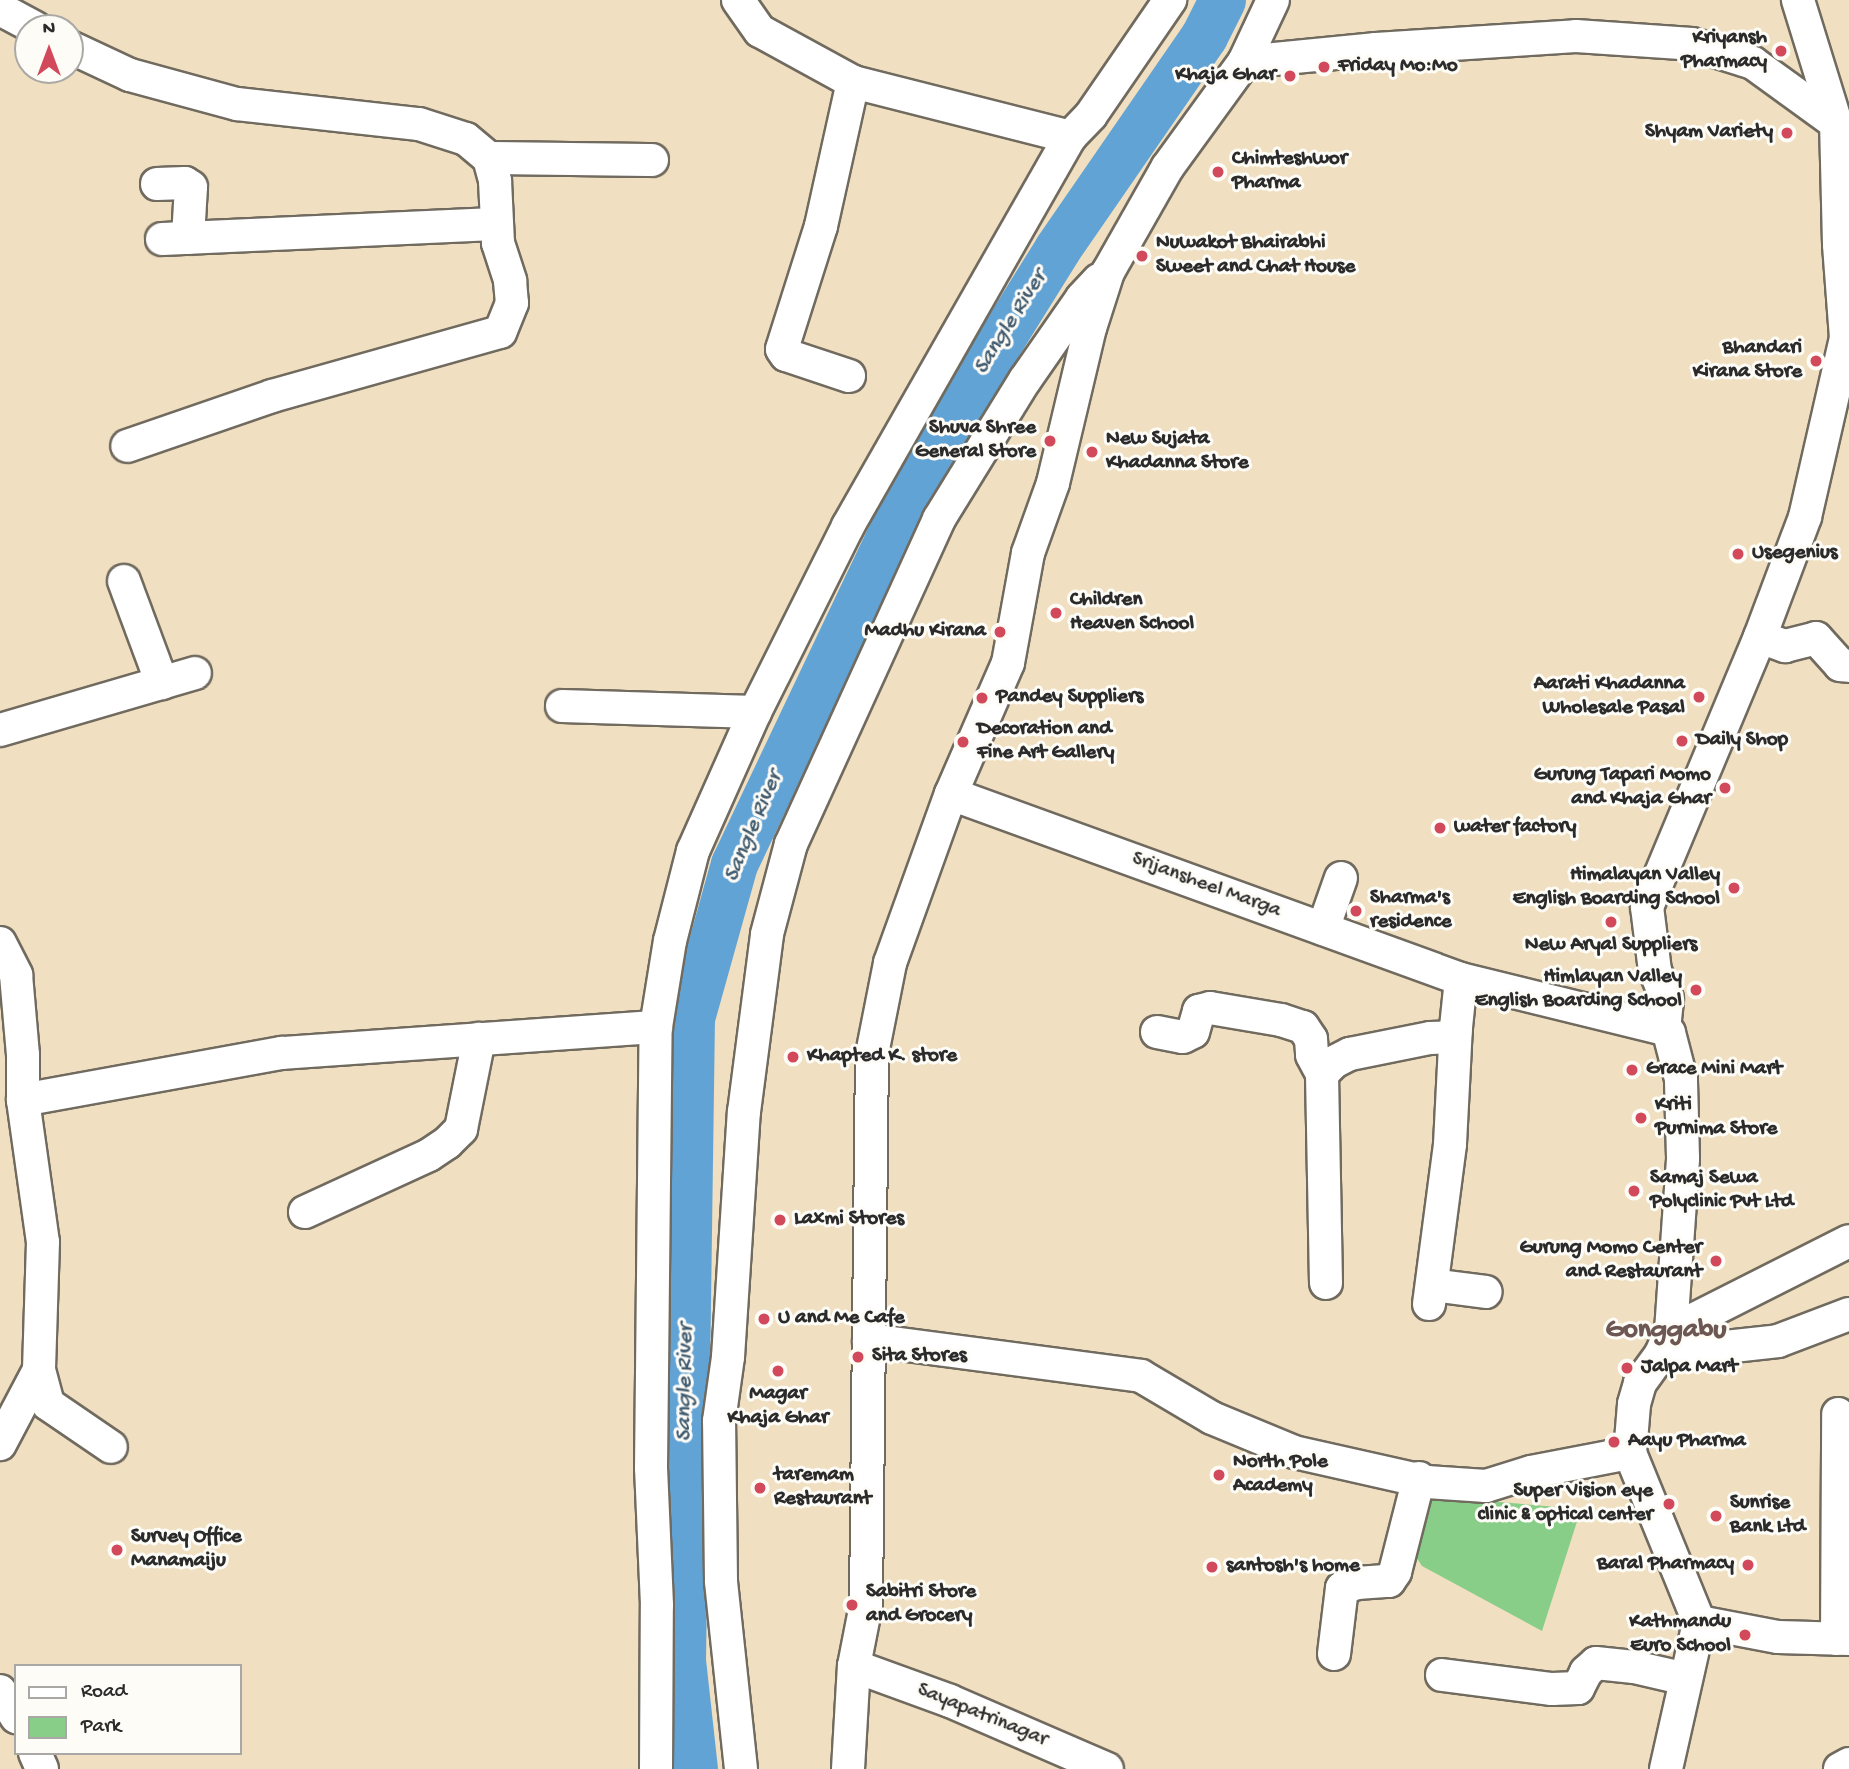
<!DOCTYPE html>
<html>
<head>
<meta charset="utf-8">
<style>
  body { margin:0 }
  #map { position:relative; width:1849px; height:1769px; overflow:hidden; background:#f0dfc0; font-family:"Gochi Hand",sans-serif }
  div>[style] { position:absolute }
  .green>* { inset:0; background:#89ce88 }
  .river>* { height:47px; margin:-23.5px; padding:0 23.5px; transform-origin:23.5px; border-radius:23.5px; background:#62a3d5 }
  .roads { filter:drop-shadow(2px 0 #706a5f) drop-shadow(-2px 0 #706a5f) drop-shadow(0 2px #706a5f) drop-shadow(0 -2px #706a5f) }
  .minor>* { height:32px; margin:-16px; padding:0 16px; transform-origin:16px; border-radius:16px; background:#fff }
  .dots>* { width:19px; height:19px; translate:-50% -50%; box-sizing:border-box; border:4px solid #fdfcf7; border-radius:50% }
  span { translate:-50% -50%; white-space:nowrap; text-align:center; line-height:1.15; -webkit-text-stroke:6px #fdfcf7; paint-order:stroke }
  .poi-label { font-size:21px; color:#2b2b2b; font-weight:700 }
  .right { translate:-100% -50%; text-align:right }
  .left { translate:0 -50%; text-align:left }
  .street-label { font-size:21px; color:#2b2b2b }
  .water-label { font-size:23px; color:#415b6f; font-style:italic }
  .district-label { font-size:28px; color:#6d5753; font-weight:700 }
  .legend { position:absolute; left:14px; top:1664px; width:228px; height:91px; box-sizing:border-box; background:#fdfcf7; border:2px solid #a9a8a5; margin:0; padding:9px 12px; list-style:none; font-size:21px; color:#2b2b2b }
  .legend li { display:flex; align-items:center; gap:14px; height:35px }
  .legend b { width:35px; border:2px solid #a9a8a5 }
  .north { position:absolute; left:14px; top:14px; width:70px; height:70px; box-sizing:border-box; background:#fdfcf7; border:2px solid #a9a8a5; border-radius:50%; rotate:0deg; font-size:19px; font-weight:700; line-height:28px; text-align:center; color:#2b2b2b }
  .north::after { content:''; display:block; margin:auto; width:24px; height:32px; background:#d1495b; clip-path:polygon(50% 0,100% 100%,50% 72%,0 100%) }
</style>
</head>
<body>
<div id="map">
  <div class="green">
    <i style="clip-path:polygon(1417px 1495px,1581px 1509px,1542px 1631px,1422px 1566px,1406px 1542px)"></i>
  </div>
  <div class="river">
    <i style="left:694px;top:1769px;width:109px;rotate:-96.3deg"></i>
    <i style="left:682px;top:1661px;width:643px;rotate:-89.2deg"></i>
    <i style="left:691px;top:1018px;width:160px;rotate:-74.4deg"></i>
    <i style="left:734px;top:864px;width:444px;rotate:-64.6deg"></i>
    <i style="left:924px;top:463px;width:252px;rotate:-58.1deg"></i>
    <i style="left:1057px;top:249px;width:259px;rotate:-55.4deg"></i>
    <i style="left:1204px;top:36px;width:40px;rotate:-63.4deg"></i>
  </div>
  <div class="roads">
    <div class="minor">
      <i style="left:738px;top:0;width:38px;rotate:55deg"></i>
      <i style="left:760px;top:31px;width:106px;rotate:28.7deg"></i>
      <i style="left:853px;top:82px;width:224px;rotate:14.2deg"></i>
      <i style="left:0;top:9px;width:40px;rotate:28deg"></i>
      <i style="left:70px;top:47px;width:66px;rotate:25deg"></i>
      <i style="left:130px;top:75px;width:111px;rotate:15.2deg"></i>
      <i style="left:237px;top:104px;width:183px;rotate:6.3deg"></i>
      <i style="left:419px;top:124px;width:49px;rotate:17.7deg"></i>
      <i style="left:466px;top:139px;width:30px;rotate:40deg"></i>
      <i style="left:489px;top:158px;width:24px;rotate:75deg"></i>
      <i style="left:495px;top:181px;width:62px;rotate:87.2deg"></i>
      <i style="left:498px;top:243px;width:40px;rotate:72deg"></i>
      <i style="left:510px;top:281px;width:22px;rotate:85deg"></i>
      <i style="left:512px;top:303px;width:31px;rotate:112deg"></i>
      <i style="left:500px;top:332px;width:237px;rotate:164.3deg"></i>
      <i style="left:272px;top:396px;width:153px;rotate:161deg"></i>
      <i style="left:1244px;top:62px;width:133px;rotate:-5.6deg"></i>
      <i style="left:1376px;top:49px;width:200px;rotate:-3.7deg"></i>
      <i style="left:1576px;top:36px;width:116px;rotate:3.9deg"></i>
      <i style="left:1692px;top:44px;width:64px;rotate:17.3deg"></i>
      <i style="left:1753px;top:63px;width:102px;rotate:35.9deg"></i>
      <i style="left:489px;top:158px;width:163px;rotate:0.7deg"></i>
      <i style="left:157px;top:184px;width:28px;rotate:-2deg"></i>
      <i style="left:185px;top:183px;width:7px;rotate:34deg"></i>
      <i style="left:191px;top:187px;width:51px;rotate:93.4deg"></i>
      <i style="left:162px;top:239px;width:333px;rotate:-2.6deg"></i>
      <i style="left:849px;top:376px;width:66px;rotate:-161.6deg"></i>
      <i style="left:786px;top:355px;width:7px;rotate:-124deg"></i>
      <i style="left:782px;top:349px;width:129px;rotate:-72.4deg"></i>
      <i style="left:821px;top:226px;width:148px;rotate:-77.5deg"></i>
      <i style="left:124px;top:581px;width:109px;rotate:69.6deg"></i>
      <i style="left:1760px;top:637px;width:27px;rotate:20deg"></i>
      <i style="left:1785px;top:646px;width:32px;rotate:-14deg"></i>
      <i style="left:1816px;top:638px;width:36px;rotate:48deg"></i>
      <i style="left:1840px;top:665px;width:9px;rotate:6deg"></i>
      <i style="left:562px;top:706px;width:193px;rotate:1.8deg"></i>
      <i style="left:0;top:730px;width:203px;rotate:-16.3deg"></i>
      <i style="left:951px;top:794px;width:543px;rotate:19.94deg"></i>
      <i style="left:1461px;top:979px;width:209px;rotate:13.8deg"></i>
      <i style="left:1323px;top:929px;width:54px;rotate:-70.6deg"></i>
      <i style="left:0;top:943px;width:36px;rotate:63deg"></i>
      <i style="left:16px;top:975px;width:80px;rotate:85deg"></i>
      <i style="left:23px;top:1055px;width:45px;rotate:90deg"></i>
      <i style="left:23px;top:1100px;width:143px;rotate:82deg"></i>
      <i style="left:43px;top:1242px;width:128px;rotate:91.8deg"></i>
      <i style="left:39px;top:1370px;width:84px;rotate:117.8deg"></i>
      <i style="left:1157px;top:1032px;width:26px;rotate:11deg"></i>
      <i style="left:1183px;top:1037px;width:11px;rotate:-27deg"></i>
      <i style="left:1193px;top:1032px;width:22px;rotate:-74deg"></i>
      <i style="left:1199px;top:1011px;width:11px;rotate:-15deg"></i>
      <i style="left:1210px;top:1008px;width:72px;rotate:9.6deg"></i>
      <i style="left:1281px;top:1020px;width:23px;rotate:18deg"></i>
      <i style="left:1303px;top:1027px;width:14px;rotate:56deg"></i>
      <i style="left:1311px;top:1039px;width:16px;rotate:86deg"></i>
      <i style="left:1312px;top:1055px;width:21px;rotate:62deg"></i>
      <i style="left:23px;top:1100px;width:263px;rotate:-10.3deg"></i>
      <i style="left:282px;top:1053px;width:375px;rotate:-4deg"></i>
      <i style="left:305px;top:1212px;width:136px;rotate:-24.7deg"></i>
      <i style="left:429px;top:1155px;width:22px;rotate:-34deg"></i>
      <i style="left:447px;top:1143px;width:20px;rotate:-45deg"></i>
      <i style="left:461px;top:1129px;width:92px;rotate:-78.7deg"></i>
      <i style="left:1326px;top:1283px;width:209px;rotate:-91.1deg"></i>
      <i style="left:1322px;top:1074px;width:17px;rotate:-45deg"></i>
      <i style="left:1334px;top:1062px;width:18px;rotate:-27deg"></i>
      <i style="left:1350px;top:1054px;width:82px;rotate:-11.3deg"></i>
      <i style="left:1430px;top:1038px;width:25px;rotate:-2deg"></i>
      <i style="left:1455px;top:1037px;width:58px;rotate:-84.1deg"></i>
      <i style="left:1432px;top:1285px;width:54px;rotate:7.4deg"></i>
      <i style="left:1429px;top:1304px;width:161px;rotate:-82.5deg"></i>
      <i style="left:1450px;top:1144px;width:118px;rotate:-87.1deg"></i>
      <i style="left:1671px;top:1331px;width:199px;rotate:-26.8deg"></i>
      <i style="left:869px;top:1340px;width:274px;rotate:7.5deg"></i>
      <i style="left:1141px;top:1376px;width:82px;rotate:30.6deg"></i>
      <i style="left:1212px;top:1418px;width:89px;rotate:22.5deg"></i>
      <i style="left:1294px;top:1452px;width:136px;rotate:12.7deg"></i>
      <i style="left:1427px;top:1482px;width:59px;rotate:3.9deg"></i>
      <i style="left:1486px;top:1486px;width:47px;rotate:-17.3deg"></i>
      <i style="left:1531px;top:1472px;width:101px;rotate:-10.9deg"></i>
      <i style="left:1661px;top:1354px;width:118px;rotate:-6.3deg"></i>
      <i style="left:1778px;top:1341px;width:76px;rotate:-20.8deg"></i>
      <i style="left:39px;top:1370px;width:35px;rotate:75deg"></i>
      <i style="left:48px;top:1404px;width:76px;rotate:34.3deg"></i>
      <i style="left:1699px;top:1622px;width:80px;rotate:10.8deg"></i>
      <i style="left:1778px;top:1637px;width:71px;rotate:1.6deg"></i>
      <i style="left:1837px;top:1639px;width:225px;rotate:-89.7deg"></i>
      <i style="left:1334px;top:1654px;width:66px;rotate:-83.1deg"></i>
      <i style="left:1342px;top:1588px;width:16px;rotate:-18deg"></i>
      <i style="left:1357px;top:1583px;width:32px;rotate:-4deg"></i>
      <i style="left:1389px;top:1581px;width:11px;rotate:-56deg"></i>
      <i style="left:1395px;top:1572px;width:97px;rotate:-75.7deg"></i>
      <i style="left:854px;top:1666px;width:102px;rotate:20deg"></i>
      <i style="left:950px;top:1701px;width:171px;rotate:23.4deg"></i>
      <i style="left:1442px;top:1675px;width:111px;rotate:7.3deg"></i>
      <i style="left:1552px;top:1689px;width:26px;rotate:-2deg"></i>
      <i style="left:1578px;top:1688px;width:18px;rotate:-63deg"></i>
      <i style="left:1586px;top:1672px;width:13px;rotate:-42deg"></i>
      <i style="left:1596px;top:1663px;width:38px;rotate:6deg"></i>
      <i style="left:1634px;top:1667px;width:53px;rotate:13deg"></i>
      <i style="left:0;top:1691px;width:31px;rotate:58deg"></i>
      <i style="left:35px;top:1753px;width:17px;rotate:66deg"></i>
      <i style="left:656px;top:1769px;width:164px;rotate:-89.7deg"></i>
      <i style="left:657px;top:1605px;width:137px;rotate:-92.5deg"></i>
      <i style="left:651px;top:1468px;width:441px;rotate:-89.4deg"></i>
      <i style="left:656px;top:1027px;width:87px;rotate:-80.8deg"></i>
      <i style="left:670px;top:941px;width:93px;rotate:-75.7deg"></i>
      <i style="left:693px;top:851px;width:152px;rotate:-66deg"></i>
      <i style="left:755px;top:712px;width:208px;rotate:-63.4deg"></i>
      <i style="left:848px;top:526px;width:448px;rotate:-60.3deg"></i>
      <i style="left:1070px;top:137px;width:30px;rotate:-46deg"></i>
      <i style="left:1091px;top:115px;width:140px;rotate:-55.5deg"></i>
      <i style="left:741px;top:1769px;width:189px;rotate:-96.1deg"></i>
      <i style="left:721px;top:1581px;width:160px;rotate:-90.7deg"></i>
      <i style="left:719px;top:1421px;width:65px;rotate:-82deg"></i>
      <i style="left:728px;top:1357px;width:246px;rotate:-86.3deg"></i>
      <i style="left:744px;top:1112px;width:179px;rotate:-82.6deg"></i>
      <i style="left:767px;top:934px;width:93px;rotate:-75.1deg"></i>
      <i style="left:791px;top:844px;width:357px;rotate:-65.5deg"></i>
      <i style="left:939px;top:519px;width:163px;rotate:-58.3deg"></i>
      <i style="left:1025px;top:380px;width:100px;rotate:-55.2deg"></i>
      <i style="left:1082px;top:298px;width:25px;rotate:-47deg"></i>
      <i style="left:848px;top:1769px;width:103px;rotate:-86.7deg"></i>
      <i style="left:854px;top:1666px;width:62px;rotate:-78.9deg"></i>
      <i style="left:866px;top:1605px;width:551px;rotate:-89.38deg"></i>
      <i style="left:872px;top:1054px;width:93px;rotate:-78.8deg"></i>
      <i style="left:890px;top:963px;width:180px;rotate:-70.2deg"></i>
      <i style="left:951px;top:794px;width:143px;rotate:-66.5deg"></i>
      <i style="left:1008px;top:663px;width:112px;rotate:-79.7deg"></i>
      <i style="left:1028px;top:553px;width:74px;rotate:-70.3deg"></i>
      <i style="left:1053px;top:483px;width:159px;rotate:-76.6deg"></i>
      <i style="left:1090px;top:328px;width:59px;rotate:-72.2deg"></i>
      <i style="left:1108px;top:272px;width:120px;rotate:-60.4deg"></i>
      <i style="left:1167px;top:168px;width:131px;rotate:-54deg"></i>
      <i style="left:1244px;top:62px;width:68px;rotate:-64.9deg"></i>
      <i style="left:1666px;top:1769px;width:151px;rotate:-77.3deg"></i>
      <i style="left:1699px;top:1622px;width:183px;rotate:-112.2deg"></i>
      <i style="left:1630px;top:1453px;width:49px;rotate:-85.3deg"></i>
      <i style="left:1634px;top:1404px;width:22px;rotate:-74deg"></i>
      <i style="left:1640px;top:1383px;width:36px;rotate:-54deg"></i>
      <i style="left:1661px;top:1354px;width:25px;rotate:-67deg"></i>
      <i style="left:1671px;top:1331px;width:173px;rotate:-86deg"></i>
      <i style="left:1683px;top:1158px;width:79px;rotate:-91.5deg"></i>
      <i style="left:1681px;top:1079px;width:48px;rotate:-104.6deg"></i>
      <i style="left:1669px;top:1033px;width:6px;rotate:-141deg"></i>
      <i style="left:1664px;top:1029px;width:30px;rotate:-84deg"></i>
      <i style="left:1667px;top:999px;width:30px;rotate:-113deg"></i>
      <i style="left:1655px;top:971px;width:64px;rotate:-97.1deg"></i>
      <i style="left:1647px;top:907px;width:293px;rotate:-67.3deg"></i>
      <i style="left:1760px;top:637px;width:128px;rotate:-69.4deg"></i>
      <i style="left:1805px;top:517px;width:184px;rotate:-77.1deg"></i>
      <i style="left:1846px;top:338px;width:94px;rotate:-94.3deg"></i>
      <i style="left:1839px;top:244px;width:121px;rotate:-91.4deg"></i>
      <i style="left:1836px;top:123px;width:129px;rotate:-107.2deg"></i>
      <i style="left:1840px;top:1769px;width:10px;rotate:-29deg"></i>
    </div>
  </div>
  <div class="dots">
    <i style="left:1781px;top:51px;background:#d1495b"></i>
    <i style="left:1324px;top:67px;background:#d1495b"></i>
    <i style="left:1290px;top:76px;background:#d1495b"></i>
    <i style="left:1787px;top:133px;background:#d1495b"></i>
    <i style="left:1218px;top:172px;background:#d1495b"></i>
    <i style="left:1142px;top:256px;background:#d1495b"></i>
    <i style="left:1816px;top:361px;background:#d1495b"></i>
    <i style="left:1050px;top:441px;background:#d1495b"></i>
    <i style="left:1092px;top:452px;background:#d1495b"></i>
    <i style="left:1738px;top:554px;background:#d1495b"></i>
    <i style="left:1056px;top:613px;background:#d1495b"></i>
    <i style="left:1000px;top:632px;background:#d1495b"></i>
    <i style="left:1699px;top:697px;background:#d1495b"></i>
    <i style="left:982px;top:698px;background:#d1495b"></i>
    <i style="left:1682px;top:741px;background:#d1495b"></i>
    <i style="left:963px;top:742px;background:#d1495b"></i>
    <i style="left:1725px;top:788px;background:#d1495b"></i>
    <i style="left:1440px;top:828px;background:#d1495b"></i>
    <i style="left:1734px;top:888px;background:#d1495b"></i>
    <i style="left:1356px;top:911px;background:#d1495b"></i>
    <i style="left:1611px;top:922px;background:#d1495b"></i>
    <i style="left:1696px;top:990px;background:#d1495b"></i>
    <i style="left:793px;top:1057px;background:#d1495b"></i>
    <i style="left:1632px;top:1070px;background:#d1495b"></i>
    <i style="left:1641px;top:1118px;background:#d1495b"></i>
    <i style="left:1634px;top:1191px;background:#d1495b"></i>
    <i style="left:780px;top:1220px;background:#d1495b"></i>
    <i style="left:1716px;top:1261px;background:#d1495b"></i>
    <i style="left:764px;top:1319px;background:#d1495b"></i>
    <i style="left:858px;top:1357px;background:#d1495b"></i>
    <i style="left:1627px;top:1368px;background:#d1495b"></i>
    <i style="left:778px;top:1371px;background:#d1495b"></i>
    <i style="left:1614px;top:1442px;background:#d1495b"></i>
    <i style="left:1219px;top:1475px;background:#d1495b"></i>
    <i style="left:760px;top:1488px;background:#d1495b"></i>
    <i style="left:1669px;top:1504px;background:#d1495b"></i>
    <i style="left:1716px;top:1516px;background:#d1495b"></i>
    <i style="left:117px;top:1550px;background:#d1495b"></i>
    <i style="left:1748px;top:1565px;background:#d1495b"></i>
    <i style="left:1212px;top:1567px;background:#d1495b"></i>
    <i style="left:852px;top:1605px;background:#d1495b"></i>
    <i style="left:1745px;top:1635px;background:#d1495b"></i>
  </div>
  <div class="poi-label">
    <span class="right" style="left:1767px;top:51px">Kriyansh<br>Pharmacy</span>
    <span class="left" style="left:1338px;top:67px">Friday Mo:Mo</span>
    <span class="right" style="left:1276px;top:76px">Khaja Ghar</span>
    <span class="right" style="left:1773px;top:133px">Shyam Variety</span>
    <span class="left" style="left:1232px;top:172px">Chimteshwor<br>Pharma</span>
    <span class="left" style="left:1156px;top:256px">Nuwakot Bhairabhi<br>Sweet and Chat House</span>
    <span class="right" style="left:1802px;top:361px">Bhandari<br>Kirana Store</span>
    <span class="right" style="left:1036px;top:441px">Shuva Shree<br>General Store</span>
    <span class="left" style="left:1106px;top:452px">New Sujata<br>Khadanna Store</span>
    <span class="left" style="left:1752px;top:554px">Usegenius</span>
    <span class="left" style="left:1070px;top:613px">Children<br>Heaven School</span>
    <span class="right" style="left:986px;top:632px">Madhu Kirana</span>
    <span class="right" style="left:1685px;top:697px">Aarati Khadanna<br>Wholesale Pasal</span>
    <span class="left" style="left:996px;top:698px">Pandey Suppliers</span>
    <span class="left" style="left:977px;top:742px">Decoration and<br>Fine Art Gallery</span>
    <span class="left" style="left:1696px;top:741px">Daily Shop</span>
    <span class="right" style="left:1711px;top:788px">Gurung Tapari Momo<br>and Khaja Ghar</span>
    <span class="left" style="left:1454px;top:828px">water factory</span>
    <span class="right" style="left:1720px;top:888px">Himalayan Valley<br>English Boarding School</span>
    <span class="left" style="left:1370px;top:911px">Sharma's<br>residence</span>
    <span style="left:1611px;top:946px">New Aryal Suppliers</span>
    <span class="right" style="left:1682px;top:990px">Himlayan Valley<br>English Boarding School</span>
    <span class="left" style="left:807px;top:1057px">Khapted K. store</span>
    <span class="left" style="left:1646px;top:1070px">Grace Mini Mart</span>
    <span class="left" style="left:1655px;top:1118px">Kriti<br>Purnima Store</span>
    <span class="left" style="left:1650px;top:1191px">Samaj Sewa<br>Polyclinic Pvt Ltd</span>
    <span class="left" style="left:794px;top:1220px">Laxmi Stores</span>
    <span class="right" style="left:1702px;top:1261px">Gurung Momo Center<br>and Restaurant</span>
    <span class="left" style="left:778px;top:1319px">U and Me Cafe</span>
    <span class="left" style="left:872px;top:1357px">Sita Stores</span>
    <span class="left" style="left:1641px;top:1368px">Jalpa Mart</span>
    <span style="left:778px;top:1407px">Magar<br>Khaja Ghar</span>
    <span class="left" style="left:1628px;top:1442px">Aayu Pharma</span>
    <span class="left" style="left:1233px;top:1475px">North Pole<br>Academy</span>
    <span class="left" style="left:774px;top:1488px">taremam<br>Restaurant</span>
    <span class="right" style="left:1653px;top:1504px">Super Vision eye<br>clinic &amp; optical center</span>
    <span class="left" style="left:1730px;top:1516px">Sunrise<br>Bank Ltd</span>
    <span class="left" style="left:131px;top:1550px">Survey Office<br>Manamaiju</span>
    <span class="right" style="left:1734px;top:1565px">Baral Pharmacy</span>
    <span class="left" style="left:1226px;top:1567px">santosh's home</span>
    <span class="left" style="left:866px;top:1605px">Sabitri Store<br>and Grocery</span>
    <span class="right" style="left:1731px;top:1635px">Kathmandu<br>Euro School</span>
  </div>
  <div class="street-label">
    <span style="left:1206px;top:886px;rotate:20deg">Srijansheel Marga</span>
    <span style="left:982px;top:1716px;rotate:22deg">Sayapatrinagar</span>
  </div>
  <div class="water-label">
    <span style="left:1011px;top:323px;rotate:-58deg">Sangle River</span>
    <span style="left:754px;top:827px;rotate:-67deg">Sangle River</span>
    <span style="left:686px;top:1383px;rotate:-89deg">Sangle River</span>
  </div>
  <div class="district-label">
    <span style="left:1666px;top:1331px">Gonggabu</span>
  </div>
  <ul class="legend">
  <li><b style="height:9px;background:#fff"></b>Road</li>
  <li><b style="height:19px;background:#89ce88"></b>Park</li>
  </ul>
  <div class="north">N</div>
</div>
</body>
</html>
